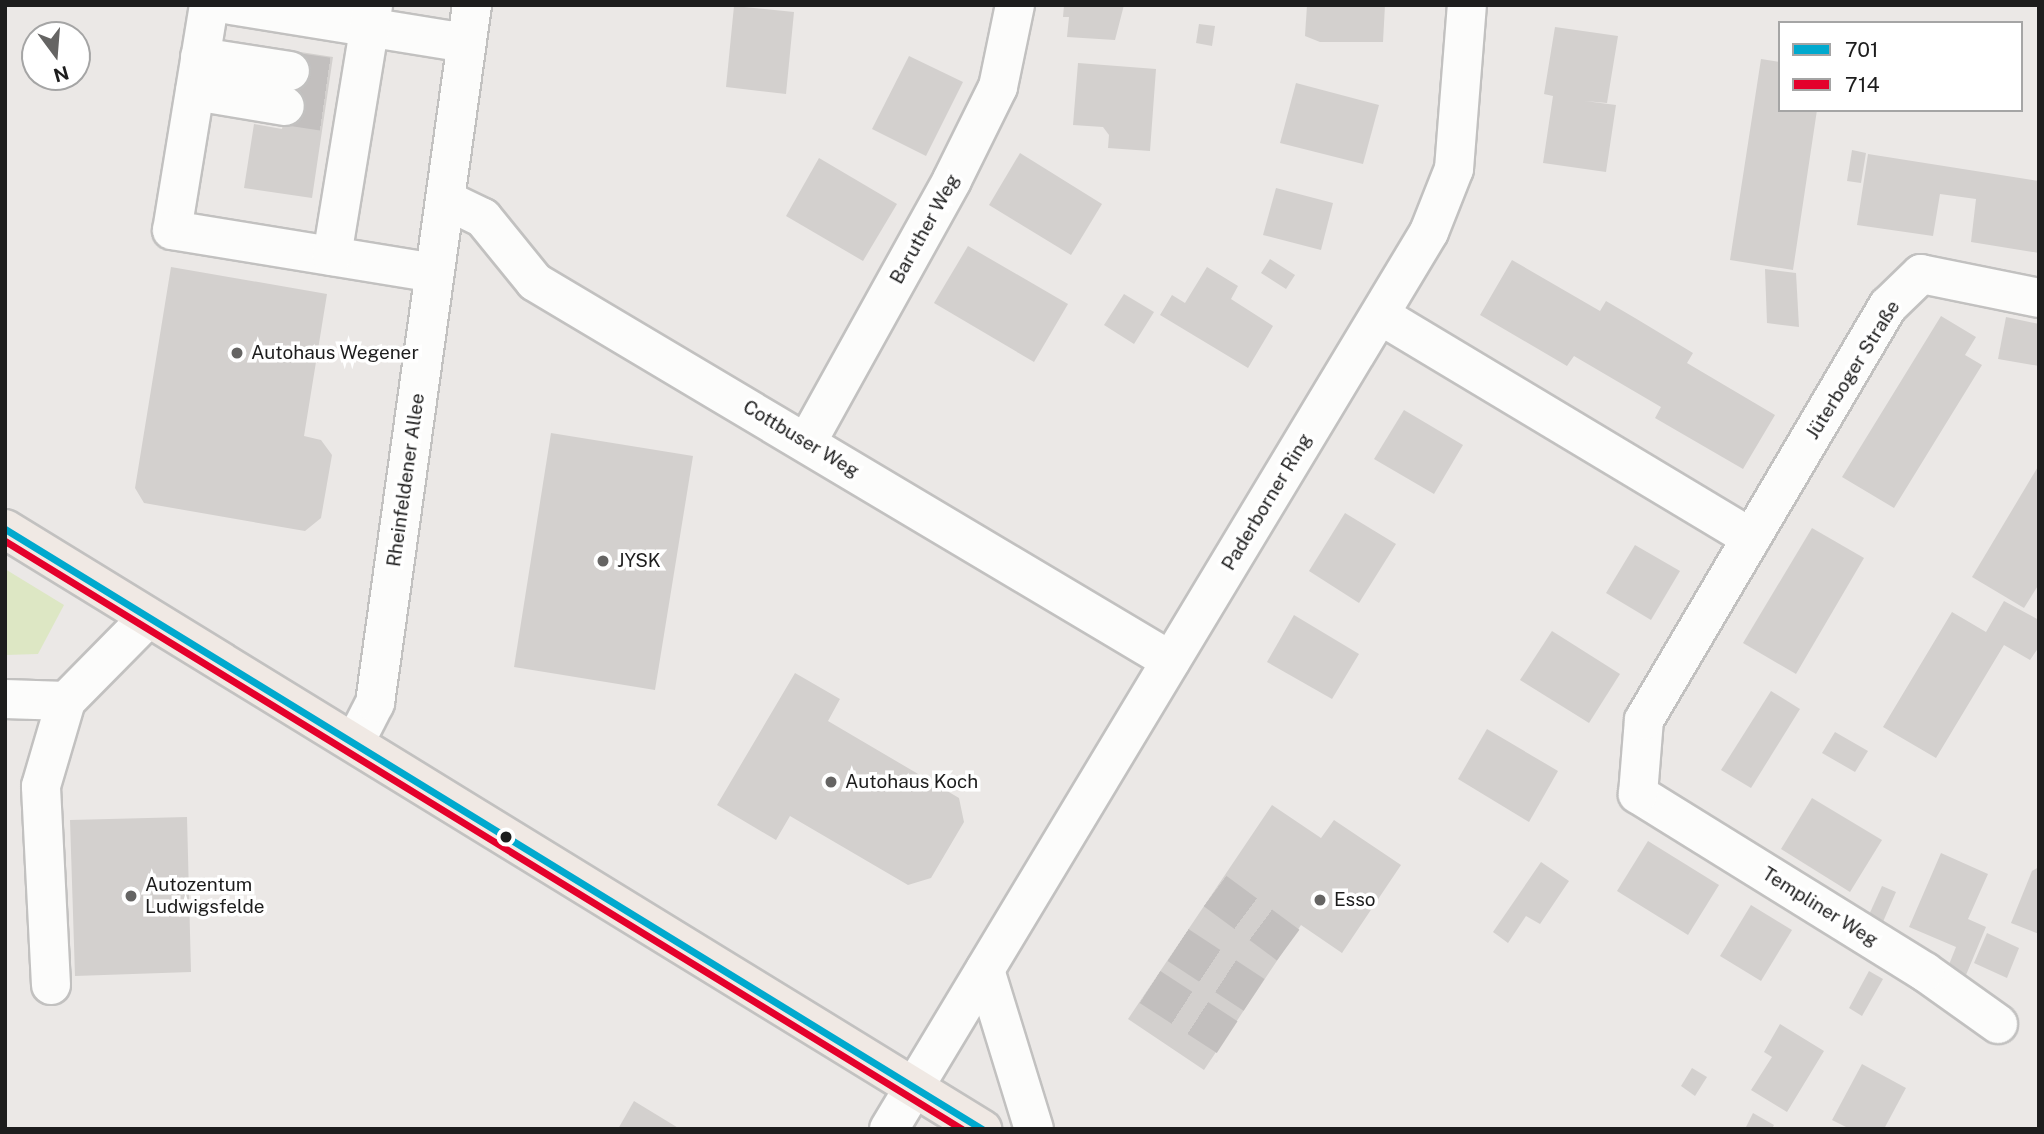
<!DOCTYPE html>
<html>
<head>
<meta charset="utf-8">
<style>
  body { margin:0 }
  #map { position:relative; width:2044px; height:1134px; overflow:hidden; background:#ebe8e6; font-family:"Public Sans",sans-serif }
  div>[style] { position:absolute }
  .grass>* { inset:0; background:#dde7c4 }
  .building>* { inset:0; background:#d3d0ce }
  .minor-tunnel>* { height:38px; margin-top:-19px; transform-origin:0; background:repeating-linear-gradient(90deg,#c2bfbe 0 38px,transparent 0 57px) }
  .roads { filter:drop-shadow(2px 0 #c2c1c0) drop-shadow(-2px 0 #c2c1c0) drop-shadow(0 2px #c2c1c0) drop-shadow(0 -2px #c2c1c0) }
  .minor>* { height:38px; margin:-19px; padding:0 19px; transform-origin:19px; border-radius:19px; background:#fcfcfb }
  .major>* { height:38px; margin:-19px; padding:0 19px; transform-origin:19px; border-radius:19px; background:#f0e9e4 }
  .bus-1>* { height:7px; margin:-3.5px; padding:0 3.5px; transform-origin:3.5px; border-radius:3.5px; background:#00a9ce }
  .bus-2>* { height:7px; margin:-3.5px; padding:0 3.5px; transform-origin:3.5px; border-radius:3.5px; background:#e4002b }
  .dots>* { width:19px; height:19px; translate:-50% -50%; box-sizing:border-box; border:4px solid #fff; border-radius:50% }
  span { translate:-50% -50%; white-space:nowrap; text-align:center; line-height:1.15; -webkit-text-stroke:7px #fff; paint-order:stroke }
  .street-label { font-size:19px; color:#1d1d1d }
  .poi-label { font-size:19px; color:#1d1d1d }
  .left { translate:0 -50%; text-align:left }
  .frame { position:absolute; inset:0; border:7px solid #1d1d1d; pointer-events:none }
  .legend { position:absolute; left:1778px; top:21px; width:245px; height:91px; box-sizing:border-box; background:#fff; border:2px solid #a5a5a5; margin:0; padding:9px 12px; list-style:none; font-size:21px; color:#1d1d1d }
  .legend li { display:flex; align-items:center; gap:14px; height:35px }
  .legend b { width:35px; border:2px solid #a5a5a5 }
  .north { position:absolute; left:21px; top:21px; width:70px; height:70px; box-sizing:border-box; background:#fff; border:2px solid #a5a5a5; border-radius:50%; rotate:164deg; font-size:19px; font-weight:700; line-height:28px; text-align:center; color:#1d1d1d }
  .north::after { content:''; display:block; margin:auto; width:24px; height:32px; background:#656463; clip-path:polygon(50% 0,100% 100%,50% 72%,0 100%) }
</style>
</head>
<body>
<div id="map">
  <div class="grass">
    <i style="clip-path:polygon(5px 569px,64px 605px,38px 654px,5px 655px)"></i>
  </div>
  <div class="building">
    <i style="clip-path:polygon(1064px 5px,1124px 5px,1115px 40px,1067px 37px,1069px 17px,1063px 17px)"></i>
    <i style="clip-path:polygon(1307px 5px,1385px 5px,1383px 42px,1320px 42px,1305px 36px)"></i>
    <i style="clip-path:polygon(734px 6px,794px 12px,786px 94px,726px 87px)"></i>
    <i style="clip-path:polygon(1199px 24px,1215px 26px,1212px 46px,1196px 43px)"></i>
    <i style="clip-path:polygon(1555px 27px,1618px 36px,1607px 103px,1585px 101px,1616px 105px,1606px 172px,1543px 163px,1553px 96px,1544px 94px)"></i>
    <i style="clip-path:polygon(294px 51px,333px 57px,312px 198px,244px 188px,254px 124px,282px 129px)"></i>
    <i style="clip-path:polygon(909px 56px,963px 82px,926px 156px,872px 129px)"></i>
    <i style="clip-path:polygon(1761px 59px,1780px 62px,1780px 110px,1817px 110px,1793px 270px,1730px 260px)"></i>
    <i style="clip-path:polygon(1078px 63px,1156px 69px,1150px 151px,1108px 148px,1109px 135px,1103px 127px,1073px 125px)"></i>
    <i style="clip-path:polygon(1296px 83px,1379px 105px,1363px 164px,1280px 143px)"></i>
    <i style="clip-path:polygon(1852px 150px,1866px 153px,1861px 183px,1847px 181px)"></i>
    <i style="clip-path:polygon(1020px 153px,1102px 204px,1071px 255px,989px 205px)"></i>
    <i style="clip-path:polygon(1868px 154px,2039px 181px,2039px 253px,1971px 242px,1976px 199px,1940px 194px,1933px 236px,1857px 225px)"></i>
    <i style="clip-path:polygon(819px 158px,897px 204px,863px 261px,786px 216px)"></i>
    <i style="clip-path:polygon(1276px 188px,1333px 203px,1321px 250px,1263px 235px)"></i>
    <i style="clip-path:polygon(968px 246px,1068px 304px,1034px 362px,934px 303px)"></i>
    <i style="clip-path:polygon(1270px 259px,1295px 275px,1286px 289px,1261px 273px)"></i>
    <i style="clip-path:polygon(1512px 260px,1600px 311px,1606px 301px,1635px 318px,1693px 353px,1687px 363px,1775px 415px,1743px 469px,1655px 418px,1661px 407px,1574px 356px,1567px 366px,1480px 315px)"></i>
    <i style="clip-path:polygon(171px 267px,327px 294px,304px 436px,321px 440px,332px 455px,321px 518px,305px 531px,144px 503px,135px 488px)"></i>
    <i style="clip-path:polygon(1207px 267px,1238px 286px,1231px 299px,1273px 326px,1248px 368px,1160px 315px,1172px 295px,1185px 303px)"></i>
    <i style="clip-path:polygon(1765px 269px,1796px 273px,1799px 327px,1767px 323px)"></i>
    <i style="clip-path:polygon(1124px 294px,1154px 312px,1134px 344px,1104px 325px)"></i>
    <i style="clip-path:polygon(1941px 316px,1976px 337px,1965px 355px,1982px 365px,1894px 508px,1842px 477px)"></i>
    <i style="clip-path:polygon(2006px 317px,2039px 324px,2039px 366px,1998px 359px)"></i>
    <i style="clip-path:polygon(1404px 410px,1463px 445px,1434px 494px,1374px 459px)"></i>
    <i style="clip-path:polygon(551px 433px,693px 456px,655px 690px,514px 667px)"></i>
    <i style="clip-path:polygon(2039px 465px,2039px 584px,2024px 608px,1972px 577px)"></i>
    <i style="clip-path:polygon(1345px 513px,1396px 544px,1359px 603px,1309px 571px)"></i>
    <i style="clip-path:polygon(1812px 528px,1864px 558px,1796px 674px,1743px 643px)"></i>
    <i style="clip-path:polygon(1635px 545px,1680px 571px,1651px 620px,1606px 593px)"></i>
    <i style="clip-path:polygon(2004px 601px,2039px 620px,2039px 647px,2030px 660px,2004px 645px,1936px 758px,1883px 727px,1952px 612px,1986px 632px)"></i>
    <i style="clip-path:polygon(1294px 615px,1359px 654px,1332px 699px,1267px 662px)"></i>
    <i style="clip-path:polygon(1552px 631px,1620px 674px,1589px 723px,1520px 680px)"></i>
    <i style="clip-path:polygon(795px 673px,840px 699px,828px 721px,959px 798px,964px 822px,931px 878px,908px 885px,790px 816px,776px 840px,717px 805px)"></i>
    <i style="clip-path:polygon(1771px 691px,1800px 709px,1751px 788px,1721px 770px)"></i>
    <i style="clip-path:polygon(1487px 729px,1558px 771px,1529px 822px,1458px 779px)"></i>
    <i style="clip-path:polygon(1835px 732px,1868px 751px,1855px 772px,1822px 753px)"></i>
    <i style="clip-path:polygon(1812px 798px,1882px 840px,1850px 892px,1781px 849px)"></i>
    <i style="clip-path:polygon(1272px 805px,1321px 838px,1334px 820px,1401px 865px,1342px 953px,1301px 925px,1204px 1070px,1128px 1019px)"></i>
    <i style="clip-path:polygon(187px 817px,191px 972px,75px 976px,70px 820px)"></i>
    <i style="clip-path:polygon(1648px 841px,1719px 885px,1688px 935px,1617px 891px)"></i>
    <i style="clip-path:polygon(1941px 853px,1988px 874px,1968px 919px,1986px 927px,1966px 975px,1948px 967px,1956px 947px,1909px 927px)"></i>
    <i style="clip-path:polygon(1541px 862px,1569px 881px,1540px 924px,1526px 916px,1508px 943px,1493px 932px)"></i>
    <i style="clip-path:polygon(2039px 867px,2039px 934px,2011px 923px,2032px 871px)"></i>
    <i style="clip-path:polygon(1882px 886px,1896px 892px,1882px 924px,1868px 917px)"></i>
    <i style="clip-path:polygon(1751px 905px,1792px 930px,1761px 981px,1720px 956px)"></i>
    <i style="clip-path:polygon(1987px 933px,2019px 948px,2007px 978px,1974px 963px)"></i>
    <i style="clip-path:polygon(1869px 971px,1883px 979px,1862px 1016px,1849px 1008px)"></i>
    <i style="clip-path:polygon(1780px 1024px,1824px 1051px,1787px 1112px,1751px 1090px,1772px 1057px,1764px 1052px)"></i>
    <i style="clip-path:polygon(1862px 1064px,1906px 1088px,1884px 1129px,1850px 1129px,1832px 1120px)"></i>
    <i style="clip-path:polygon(1692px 1068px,1707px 1077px,1695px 1096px,1681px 1086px)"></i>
    <i style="clip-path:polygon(634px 1101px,680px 1129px,618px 1129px)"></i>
    <i style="clip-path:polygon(1753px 1113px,1774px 1125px,1772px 1129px,1745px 1129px)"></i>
  </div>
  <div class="minor-tunnel">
    <i style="left:290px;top:71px;width:40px;rotate:8.5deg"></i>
    <i style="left:285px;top:106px;width:40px;rotate:8.5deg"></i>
    <i style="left:1215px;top:891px;width:91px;rotate:36.5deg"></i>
    <i style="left:1178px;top:945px;width:91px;rotate:33.3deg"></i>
    <i style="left:1150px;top:987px;width:92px;rotate:33deg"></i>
  </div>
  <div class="roads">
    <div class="minor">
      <i style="left:209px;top:5px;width:228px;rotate:99.3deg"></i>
      <i style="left:172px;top:230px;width:266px;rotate:9.3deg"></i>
      <i style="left:231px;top:5px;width:238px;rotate:9.2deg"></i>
      <i style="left:200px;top:57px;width:91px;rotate:8.8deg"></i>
      <i style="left:195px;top:91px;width:91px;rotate:9.5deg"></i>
      <i style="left:446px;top:200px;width:41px;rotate:25.9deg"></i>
      <i style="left:483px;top:218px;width:82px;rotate:50.9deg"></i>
      <i style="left:535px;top:282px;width:740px;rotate:30.79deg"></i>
      <i style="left:332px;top:256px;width:254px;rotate:-80.7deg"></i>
      <i style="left:1380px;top:315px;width:433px;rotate:31deg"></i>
      <i style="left:807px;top:442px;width:299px;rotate:-61deg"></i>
      <i style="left:952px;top:180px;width:104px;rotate:-63.7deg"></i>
      <i style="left:998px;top:87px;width:84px;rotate:-78.3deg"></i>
      <i style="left:5px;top:699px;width:61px;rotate:1.9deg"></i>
      <i style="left:66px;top:701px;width:115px;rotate:-45.4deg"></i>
      <i style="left:355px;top:742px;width:44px;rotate:-62.9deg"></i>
      <i style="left:375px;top:703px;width:705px;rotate:-82.09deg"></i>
      <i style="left:985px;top:970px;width:166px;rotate:72.9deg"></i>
      <i style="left:51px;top:985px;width:199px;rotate:-92.9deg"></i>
      <i style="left:41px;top:786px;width:89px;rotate:-73.6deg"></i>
      <i style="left:1998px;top:1024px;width:90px;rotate:-144.5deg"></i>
      <i style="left:1925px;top:972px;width:338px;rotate:-148.2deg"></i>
      <i style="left:1638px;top:794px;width:74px;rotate:-85.4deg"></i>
      <i style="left:1644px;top:720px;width:481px;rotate:-59.5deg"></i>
      <i style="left:1888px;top:306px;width:46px;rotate:-44.1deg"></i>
      <i style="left:1921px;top:274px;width:120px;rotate:11.5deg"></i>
      <i style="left:889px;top:1129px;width:1047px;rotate:-58.95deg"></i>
      <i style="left:1429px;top:232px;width:68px;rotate:-68.4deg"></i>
      <i style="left:1454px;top:169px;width:165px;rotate:-85.5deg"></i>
    </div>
    <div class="major">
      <i style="left:5px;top:529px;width:1147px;rotate:31.56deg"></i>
    </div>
  </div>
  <div class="bus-1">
    <i style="left:5px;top:529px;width:1147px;rotate:31.56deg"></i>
  </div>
  <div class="bus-2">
    <i style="left:5px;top:541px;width:1123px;rotate:31.57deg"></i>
  </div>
  <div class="dots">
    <i style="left:237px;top:353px;background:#656463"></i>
    <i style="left:603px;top:561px;background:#656463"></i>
    <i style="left:831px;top:782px;background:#656463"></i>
    <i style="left:506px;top:837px;background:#1d1d1d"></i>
    <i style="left:131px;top:896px;background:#656463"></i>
    <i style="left:1320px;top:900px;background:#656463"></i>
  </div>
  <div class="street-label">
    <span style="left:925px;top:229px;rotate:-61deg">Baruther Weg</span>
    <span style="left:1853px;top:370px;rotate:-58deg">Jüterboger Straße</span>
    <span style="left:801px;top:439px;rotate:31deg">Cottbuser Weg</span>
    <span style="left:406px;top:480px;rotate:-82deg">Rheinfeldener Allee</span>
    <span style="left:1267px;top:502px;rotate:-59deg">Paderborner Ring</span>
    <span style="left:1820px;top:907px;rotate:32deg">Templiner Weg</span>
  </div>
  <div class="poi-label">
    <span class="left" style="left:251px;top:353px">Autohaus Wegener</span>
    <span class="left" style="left:617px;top:561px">JYSK</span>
    <span class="left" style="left:845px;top:782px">Autohaus Koch</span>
    <span class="left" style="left:145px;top:896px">Autozentum<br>Ludwigsfelde</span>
    <span class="left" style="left:1334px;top:900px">Esso</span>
  </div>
  <div class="frame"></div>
  <ul class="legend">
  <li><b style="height:9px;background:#00a9ce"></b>701</li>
  <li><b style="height:9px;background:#e4002b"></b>714</li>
  </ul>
  <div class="north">N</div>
</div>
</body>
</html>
